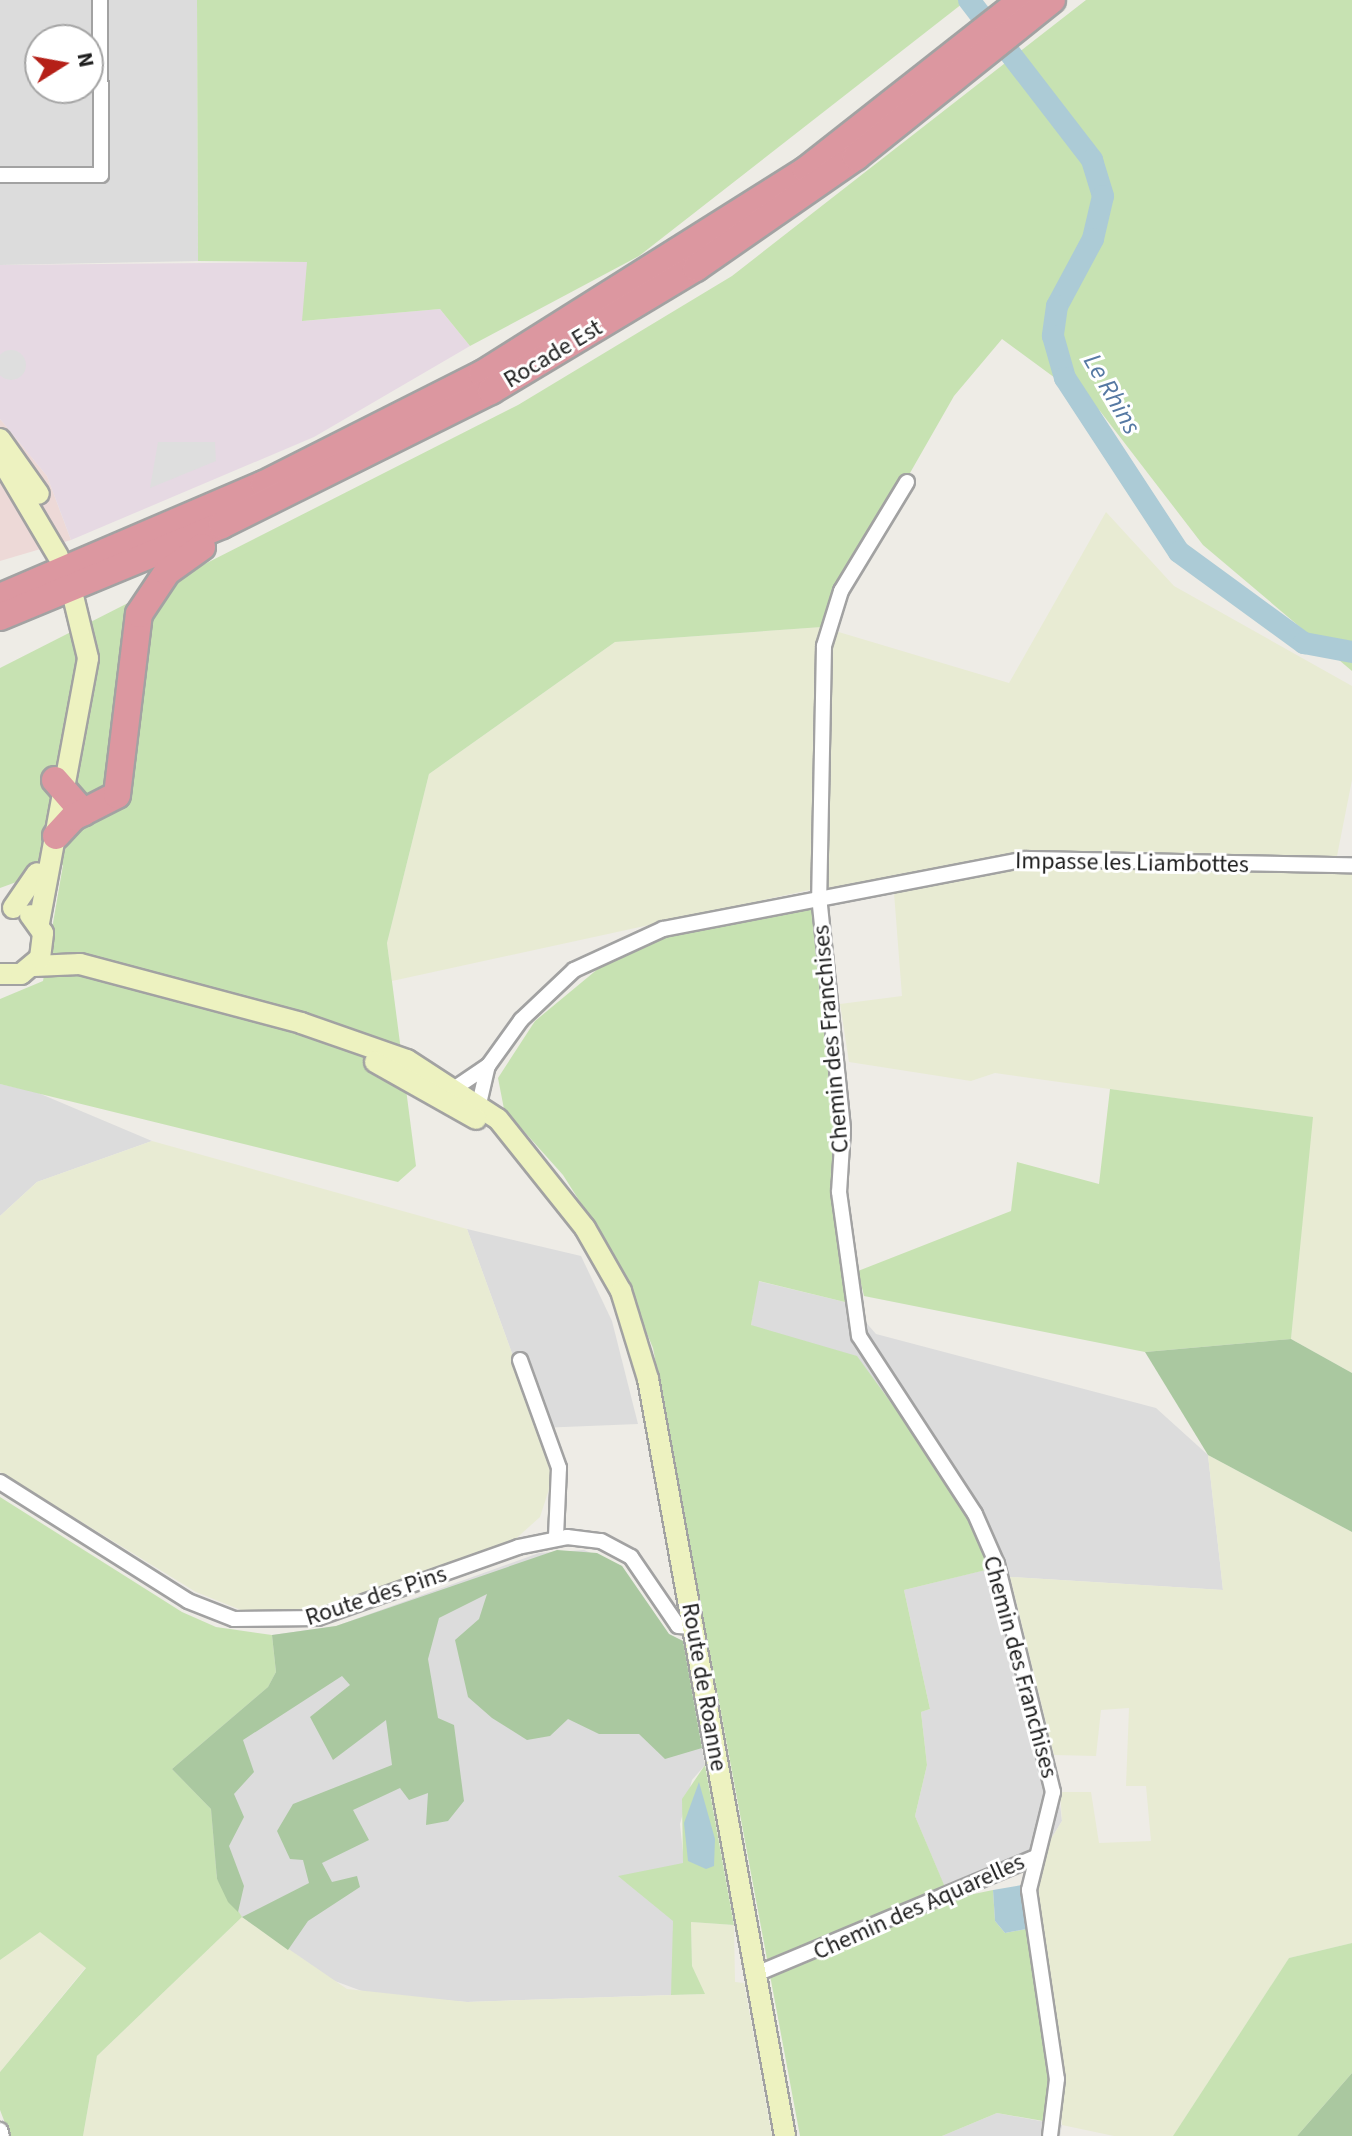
<!DOCTYPE html>
<html>
<head>
<meta charset="utf-8">
<style>
  body { margin:0 }
  #map { position:relative; width:1352px; height:2136px; overflow:hidden; background:#eeece6; font-family:"Source Sans 3",sans-serif }
  div>[style] { position:absolute }
  .residential>* { inset:0; background:#dcdcdc }
  .commercial>* { inset:0; background:#edd9d7 }
  .industrial>* { inset:0; background:#e6d9e3 }
  .farmland>* { inset:0; background:#e8ebd3 }
  .grass>* { inset:0; background:#c7e2b2 }
  .forest>* { inset:0; background:#aac8a0 }
  .parking>* { inset:0; background:#dedede }
  .round { border-radius:50% }
  .water>* { inset:0; background:#accbd6 }
  .river>* { height:22px; margin:-11px; padding:0 11px; transform-origin:11px; border-radius:11px; background:#accbd6 }
  .roads { filter:drop-shadow(2px 0 #a2a2a2) drop-shadow(-2px 0 #a2a2a2) drop-shadow(0 2px #a2a2a2) drop-shadow(0 -2px #a2a2a2) }
  .street>* { height:14px; margin:-7px; padding:0 7px; transform-origin:7px; border-radius:7px; background:#fff }
  .secondary>* { height:20px; margin:-10px; padding:0 10px; transform-origin:10px; border-radius:10px; background:#edf2c0 }
  .highway>* { height:26px; margin:-13px; padding:0 13px; transform-origin:13px; border-radius:13px; background:#dc97a0 }
  span { translate:-50% -50%; white-space:nowrap; text-align:center; line-height:1.15; -webkit-text-stroke:6px #fff; paint-order:stroke }
  .street-label { font-size:24px; color:#1e1e1e }
  .water-label { font-size:26px; color:#5679a3; font-style:italic }
  .north { position:absolute; left:24px; top:24px; width:80px; height:80px; box-sizing:border-box; background:#fff; border:2px solid #a5a5a5; border-radius:50%; rotate:79deg; font-size:22px; font-weight:700; line-height:32px; text-align:center; color:#1e1e1e }
  .north::after { content:''; display:block; margin:auto; width:28px; height:36px; background:#b52018; clip-path:polygon(50% 0,100% 100%,50% 72%,0 100%) }
</style>
</head>
<body>
<div id="map">
  <div class="residential">
    <i style="clip-path:polygon(evenodd,0 0,197px 0,198px 261px,0 265px,0 0,40px 40px,88px 40px,88px 88px,40px 88px,40px 40px)"></i>
    <i style="clip-path:polygon(0 1084px,36px 1092px,152px 1141px,37px 1182px,0 1216px)"></i>
    <i style="clip-path:polygon(467px 1229px,581px 1256px,612px 1321px,638px 1424px,539px 1428px)"></i>
    <i style="clip-path:polygon(758px 1281px,849px 1303px,876px 1334px,1156px 1408px,1208px 1455px,1223px 1590px,1010px 1577px,1054px 1755px,1062px 1821px,1040px 1857px,950px 1900px,915px 1816px,927px 1765px,921px 1712px,930px 1709px,904px 1590px,993px 1568px,751px 1325px)"></i>
    <i style="clip-path:polygon(584px 1550px,622px 1566px,669px 1634px,683px 1641px,705px 1765px,692px 1780px,680px 1824px,684px 1863px,671px 1995px,467px 2002px,370px 1994px,324px 1977px,242px 1917px,228px 1902px,172px 1769px,276px 1672px,272px 1635px,336px 1626px,539px 1553px)"></i>
    <i style="clip-path:polygon(997px 2113px,1062px 2125px,1060px 2136px,942px 2136px)"></i>
  </div>
  <div class="commercial">
    <i style="clip-path:polygon(0 419px,47px 476px,71px 540px,0 561px)"></i>
  </div>
  <div class="industrial">
    <i style="clip-path:polygon(308px 262px,303px 321px,440px 309px,470px 346px,314px 437px,71px 540px,47px 476px,0 419px,0 265px)"></i>
  </div>
  <div class="farmland">
    <i style="clip-path:polygon(1106px 512px,1174px 586px,1352px 686px,1352px 780px,1337px 856px,1352px 858px,1352px 1373px,1291px 1339px,1312px 1117px,995px 1073px,971px 1081px,849px 1062px,840px 1004px,902px 996px,893px 880px,814px 889px,392px 981px,387px 943px,429px 774px,615px 642px,822px 627px,1009px 683px)"></i>
    <i style="clip-path:polygon(152px 1141px,467px 1229px,539px 1428px,552px 1480px,540px 1517px,511px 1543px,325px 1609px,246px 1612px,196px 1592px,0 1472px,0 1216px,37px 1182px)"></i>
    <i style="clip-path:polygon(1208px 1455px,1352px 1532px,1352px 1943px,1289px 1958px,1173px 2136px,1114px 2136px,1062px 2125px,1038px 1918px,1040px 1857px,1062px 1821px,1060px 1792px,1091px 1792px,1099px 1843px,1151px 1841px,1146px 1786px,1126px 1786px,1129px 1708px,1101px 1710px,1096px 1756px,1054px 1755px,1010px 1577px,1223px 1590px)"></i>
    <i style="clip-path:polygon(242px 1917px,347px 1989px,467px 2002px,704px 1994px,692px 1967px,691px 1922px,734px 1925px,735px 1982px,744px 1983px,772px 2136px,83px 2136px,97px 2056px)"></i>
    <i style="clip-path:polygon(40px 1931px,86px 1967px,0 2072px,0 1960px)"></i>
  </div>
  <div class="grass">
    <i style="clip-path:polygon(197px 0,967px 0,639px 256px,470px 346px,440px 309px,302px 321px,307px 262px,198px 261px)"></i>
    <i style="clip-path:polygon(1086px 0,1352px 0,1352px 671px,1203px 545px,1100px 411px,1002px 339px,954px 396px,822px 627px,615px 642px,429px 774px,387px 943px,416px 1166px,398px 1182px,0 1084px,0 999px,43px 981px,63px 865px,0 888px,0 668px,518px 405px,732px 276px)"></i>
    <i style="clip-path:polygon(815px 905px,849px 1303px,759px 1281px,751px 1325px,857px 1356px,951px 1485px,994px 1568px,904px 1590px,930px 1709px,921px 1712px,927px 1765px,915px 1816px,950px 1899px,993px 1890px,995px 1921px,1005px 1933px,1026px 1929px,1051px 2069px,1049px 2122px,997px 2113px,942px 2136px,800px 2136px,653px 1348px,615px 1257px,563px 1175px,504px 1109px,498px 1078px,535px 1021px,605px 963px,668px 934px)"></i>
    <i style="clip-path:polygon(1110px 1089px,1313px 1117px,1291px 1339px,1145px 1352px,864px 1296px,858px 1271px,1011px 1211px,1017px 1162px,1099px 1184px)"></i>
    <i style="clip-path:polygon(0 1497px,182px 1612px,216px 1627px,272px 1635px,276px 1672px,268px 1687px,172px 1769px,211px 1809px,217px 1879px,242px 1917px,97px 2056px,83px 2136px,10px 2136px,0 2110px,0 2072px,86px 1968px,40px 1932px,0 1960px)"></i>
    <i style="clip-path:polygon(705px 1765px,734px 1925px,691px 1922px,692px 1966px,705px 1994px,671px 1995px,673px 1921px,618px 1876px,683px 1863px,682px 1799px)"></i>
    <i style="clip-path:polygon(1352px 1943px,1352px 2073px,1297px 2136px,1173px 2136px,1289px 1958px)"></i>
  </div>
  <div class="forest">
    <i style="clip-path:polygon(1291px 1339px,1352px 1373px,1352px 1532px,1208px 1455px,1145px 1352px)"></i>
    <i style="clip-path:polygon(557px 1550px,597px 1553px,622px 1566px,669px 1634px,683px 1641px,702px 1748px,665px 1759px,639px 1734px,599px 1734px,568px 1719px,550px 1736px,527px 1740px,492px 1718px,468px 1697px,455px 1640px,479px 1619px,487px 1594px,439px 1618px,428px 1659px,438px 1718px,454px 1725px,464px 1801px,448px 1821px,426px 1825px,428px 1793px,409px 1800px,400px 1788px,353px 1810px,369px 1840px,322px 1863px,332px 1882px,357px 1876px,360px 1887px,308px 1921px,288px 1950px,242px 1917px,309px 1883px,303px 1860px,290px 1859px,277px 1831px,293px 1804px,392px 1765px,386px 1720px,333px 1760px,310px 1717px,350px 1685px,342px 1676px,243px 1740px,254px 1772px,234px 1794px,244px 1817px,229px 1846px,244px 1886px,238px 1912px,228px 1902px,217px 1879px,211px 1809px,172px 1769px,268px 1687px,276px 1672px,272px 1635px,336px 1626px)"></i>
    <i style="clip-path:polygon(1352px 2073px,1352px 2136px,1297px 2136px)"></i>
  </div>
  <div class="parking">
    <i class="round" style="left:-4px;top:350px;width:30px;height:30px"></i>
    <i style="clip-path:polygon(158px 442px,215px 442px,216px 461px,150px 488px)"></i>
  </div>
  <div class="water">
    <i style="clip-path:polygon(699px 1782px,715px 1839px,714px 1866px,706px 1869px,688px 1861px,684px 1823px)"></i>
    <i style="clip-path:polygon(1022px 1885px,1026px 1929px,1005px 1933px,995px 1921px,993px 1890px)"></i>
  </div>
  <div class="river">
    <i style="left:969px;top:0;width:202px;rotate:52.4deg"></i>
    <i style="left:1092px;top:160px;width:38px;rotate:73deg"></i>
    <i style="left:1103px;top:196px;width:44px;rotate:103.1deg"></i>
    <i style="left:1093px;top:239px;width:76px;rotate:118.2deg"></i>
    <i style="left:1057px;top:306px;width:30px;rotate:98deg"></i>
    <i style="left:1053px;top:336px;width:44px;rotate:74.1deg"></i>
    <i style="left:1065px;top:378px;width:208px;rotate:56.8deg"></i>
    <i style="left:1179px;top:552px;width:155px;rotate:36.1deg"></i>
    <i style="left:1304px;top:643px;width:49px;rotate:10.6deg"></i>
  </div>
  <div class="roads">
    <div class="street">
      <i style="left:0;top:175px;width:101px"></i>
      <i style="left:101px;top:175px;width:175px;rotate:-90.3deg"></i>
      <i style="left:907px;top:482px;width:127px;rotate:121.2deg"></i>
      <i style="left:841px;top:591px;width:58px;rotate:107.2deg"></i>
      <i style="left:824px;top:646px;width:250px;rotate:91.1deg"></i>
      <i style="left:819px;top:896px;width:234px;rotate:84.1deg"></i>
      <i style="left:843px;top:1129px;width:63px;rotate:93.6deg"></i>
      <i style="left:839px;top:1192px;width:145px;rotate:82.1deg"></i>
      <i style="left:859px;top:1336px;width:212px;rotate:56.9deg"></i>
      <i style="left:975px;top:1514px;width:55px;rotate:66.3deg"></i>
      <i style="left:997px;top:1564px;width:235px;rotate:76.2deg"></i>
      <i style="left:1053px;top:1792px;width:101px;rotate:103.8deg"></i>
      <i style="left:1029px;top:1890px;width:191px;rotate:81.6deg"></i>
      <i style="left:1057px;top:2079px;width:57px;rotate:97deg"></i>
      <i style="left:453px;top:1099px;width:11px;rotate:-80deg"></i>
      <i style="left:455px;top:1088px;width:40px;rotate:-34deg"></i>
      <i style="left:488px;top:1066px;width:57px;rotate:-54.3deg"></i>
      <i style="left:521px;top:1020px;width:73px;rotate:-43.3deg"></i>
      <i style="left:574px;top:970px;width:98px;rotate:-24.7deg"></i>
      <i style="left:663px;top:929px;width:369px;rotate:-10.9deg"></i>
      <i style="left:1025px;top:859px;width:327px;rotate:1.1deg"></i>
      <i style="left:479px;top:1104px;width:39px;rotate:-77deg"></i>
      <i style="left:520px;top:1360px;width:115px;rotate:70.1deg"></i>
      <i style="left:559px;top:1468px;width:70px;rotate:92.5deg"></i>
      <i style="left:0;top:1482px;width:222px;rotate:32.3deg"></i>
      <i style="left:188px;top:1601px;width:49px;rotate:21.4deg"></i>
      <i style="left:234px;top:1619px;width:84px;rotate:-0.7deg"></i>
      <i style="left:318px;top:1618px;width:212px;rotate:-19.5deg"></i>
      <i style="left:518px;top:1547px;width:50px;rotate:-11.5deg"></i>
      <i style="left:567px;top:1537px;width:34px;rotate:7deg"></i>
      <i style="left:601px;top:1541px;width:34px;rotate:28deg"></i>
      <i style="left:631px;top:1557px;width:83px;rotate:55.7deg"></i>
      <i style="left:678px;top:1626px;width:15px;rotate:4deg"></i>
      <i style="left:756px;top:1974px;width:303px;rotate:-22.7deg"></i>
      <i style="left:0;top:2130px;width:6px;rotate:72deg"></i>
    </div>
    <div class="secondary">
      <i style="left:0;top:439px;width:67px;rotate:54.7deg"></i>
      <i style="left:0;top:458px;width:114px;rotate:59.4deg"></i>
      <i style="left:13px;top:908px;width:42px;rotate:-55.6deg"></i>
      <i style="left:39px;top:923px;width:269px;rotate:-79.5deg"></i>
      <i style="left:88px;top:658px;width:60px;rotate:-103.6deg"></i>
      <i style="left:34px;top:966px;width:46px;rotate:-2.5deg"></i>
      <i style="left:80px;top:964px;width:229px;rotate:14.9deg"></i>
      <i style="left:301px;top:1023px;width:112px;rotate:19.2deg"></i>
      <i style="left:407px;top:1060px;width:108px;rotate:33deg"></i>
      <i style="left:498px;top:1119px;width:139px;rotate:51.4deg"></i>
      <i style="left:585px;top:1228px;width:73px;rotate:60.3deg"></i>
      <i style="left:621px;top:1291px;width:92px;rotate:72.9deg"></i>
      <i style="left:648px;top:1379px;width:769px;rotate:79.74deg"></i>
      <i style="left:0;top:974px;width:21px"></i>
      <i style="left:21px;top:974px;width:25px;rotate:-40deg"></i>
      <i style="left:40px;top:958px;width:25px;rotate:-83deg"></i>
      <i style="left:43px;top:933px;width:22px;rotate:-126deg"></i>
      <i style="left:375px;top:1062px;width:116px;rotate:29.4deg"></i>
    </div>
    <div class="highway">
      <i style="left:0;top:597px;width:287px;rotate:-23.2deg"></i>
      <i style="left:264px;top:484px;width:244px;rotate:-26.8deg"></i>
      <i style="left:482px;top:374px;width:383px;rotate:-32.2deg"></i>
      <i style="left:806px;top:170px;width:275px;rotate:-38.2deg"></i>
      <i style="left:0;top:617px;width:240px;rotate:-22.5deg"></i>
      <i style="left:222px;top:525px;width:301px;rotate:-26.5deg"></i>
      <i style="left:491px;top:391px;width:239px;rotate:-31deg"></i>
      <i style="left:696px;top:268px;width:195px;rotate:-34.8deg"></i>
      <i style="left:856px;top:157px;width:251px;rotate:-38.7deg"></i>
      <i style="left:55px;top:780px;width:43px;rotate:48.8deg"></i>
      <i style="left:56px;top:836px;width:26px;rotate:-47deg"></i>
      <i style="left:74px;top:817px;width:48px;rotate:-27.1deg"></i>
      <i style="left:117px;top:795px;width:182px;rotate:-83.1deg"></i>
      <i style="left:139px;top:614px;width:50px;rotate:-56.3deg"></i>
      <i style="left:167px;top:572px;width:43px;rotate:-35.5deg"></i>
    </div>
  </div>
  <div class="street-label">
    <span style="left:553px;top:354px;rotate:-31deg">Rocade Est</span>
    <span style="left:1132px;top:863px;rotate:1deg">Impasse les Liambottes</span>
    <span style="left:831px;top:1039px;rotate:-95deg">Chemin des Franchises</span>
    <span style="left:376px;top:1596px;rotate:-18deg">Route des Pins</span>
    <span style="left:1020px;top:1667px;rotate:75deg">Chemin des Franchises</span>
    <span style="left:704px;top:1687px;rotate:80deg">Route de Roanne</span>
    <span style="left:919px;top:1907px;rotate:-24deg">Chemin des Aquarelles</span>
  </div>
  <div class="water-label">
    <span style="left:1112px;top:394px;rotate:60deg">Le Rhins</span>
  </div>
  <div class="north">N</div>
</div>
</body>
</html>
